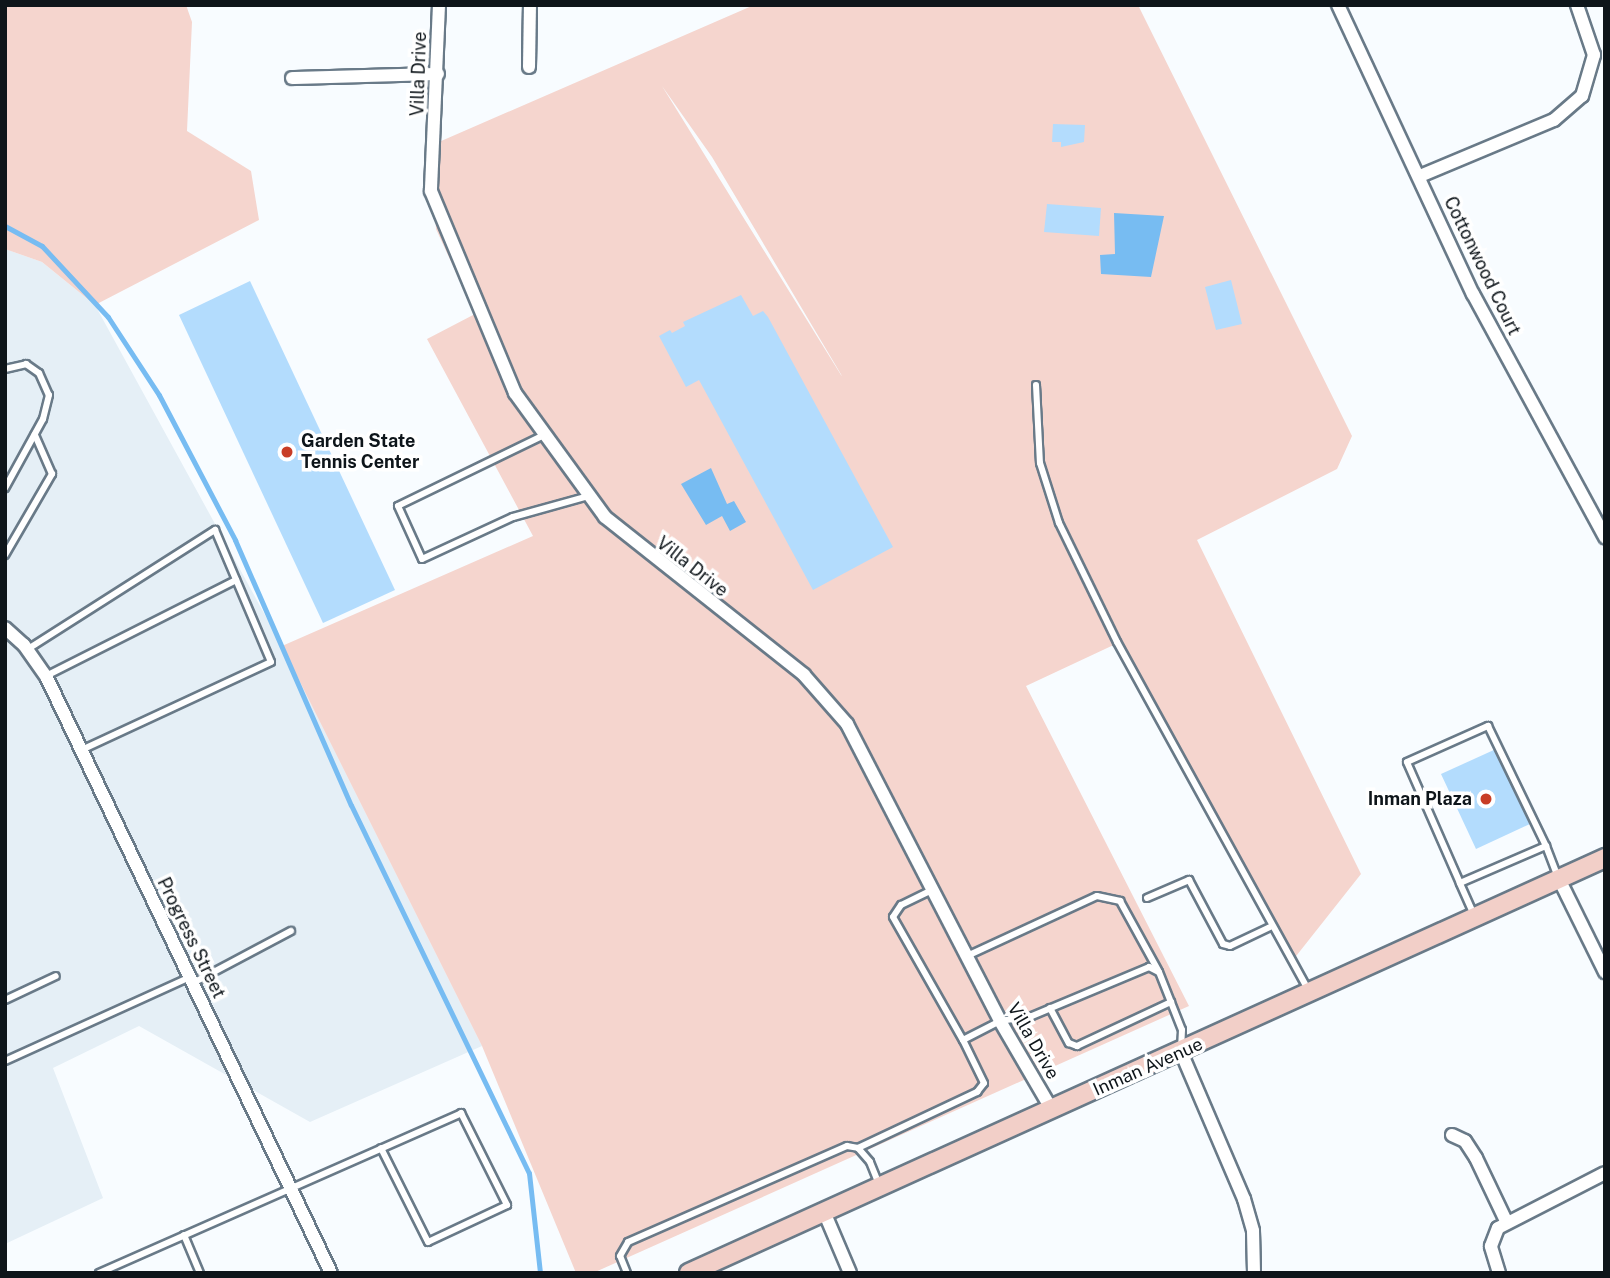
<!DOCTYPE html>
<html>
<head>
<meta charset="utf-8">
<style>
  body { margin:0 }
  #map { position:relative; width:1610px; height:1278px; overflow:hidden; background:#f8fcff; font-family:"Public Sans",sans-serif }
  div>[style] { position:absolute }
  .built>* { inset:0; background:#e5eff6 }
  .green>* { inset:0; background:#f5d5ce }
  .water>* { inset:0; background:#77bcf2 }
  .stream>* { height:5px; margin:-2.5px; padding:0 2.5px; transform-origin:2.5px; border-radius:2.5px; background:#77bcf2 }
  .building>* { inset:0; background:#b3dcfd }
  .roads { filter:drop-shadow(2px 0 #697a88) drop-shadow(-2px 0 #697a88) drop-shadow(0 2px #697a88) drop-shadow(0 -2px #697a88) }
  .lane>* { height:6px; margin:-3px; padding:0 3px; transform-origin:3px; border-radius:3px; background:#fff }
  .street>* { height:12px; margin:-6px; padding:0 6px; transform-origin:6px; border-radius:6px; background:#fff }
  .secondary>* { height:18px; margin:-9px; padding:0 9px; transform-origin:9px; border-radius:9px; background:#f2cfc8 }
  .dots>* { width:19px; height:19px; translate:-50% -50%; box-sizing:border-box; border:4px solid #fff; border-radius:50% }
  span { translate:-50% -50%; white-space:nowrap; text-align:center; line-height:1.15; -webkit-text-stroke:7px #fff; paint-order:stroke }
  .street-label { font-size:18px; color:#0e151a }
  .poi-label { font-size:18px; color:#0e151a; font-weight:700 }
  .left { translate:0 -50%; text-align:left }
  .right { translate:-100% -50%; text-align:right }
  .frame { position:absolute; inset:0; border:7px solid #0e151a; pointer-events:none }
</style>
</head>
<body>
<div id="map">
  <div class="built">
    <i style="clip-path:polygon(5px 249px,42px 262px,95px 305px,282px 646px,482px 1046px,310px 1122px,139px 1026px,53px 1068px,103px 1198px,5px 1244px)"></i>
  </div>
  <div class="green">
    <i style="clip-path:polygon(5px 5px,186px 5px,192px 22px,187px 131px,251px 171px,259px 220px,95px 305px,42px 262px,5px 249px)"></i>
    <i style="clip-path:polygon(evenodd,754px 5px,1138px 5px,1352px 436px,1337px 469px,1197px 540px,1361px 874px,1293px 960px,1120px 642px,1026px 686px,1189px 1006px,593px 1273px,576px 1273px,482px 1046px,282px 646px,533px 536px,427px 339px,475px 314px,436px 229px,432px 145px,754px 5px,662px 86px,712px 157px,842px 376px,841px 375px,662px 86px)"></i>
  </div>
  <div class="water">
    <i style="clip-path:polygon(1114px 213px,1164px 216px,1151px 277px,1101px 274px,1100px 255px,1115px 254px)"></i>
    <i style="clip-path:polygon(711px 468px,727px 504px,734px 501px,746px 522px,730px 531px,722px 516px,706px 525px,681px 484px)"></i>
  </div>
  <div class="stream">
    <i style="left:5px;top:226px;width:42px;rotate:28.4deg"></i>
    <i style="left:42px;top:246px;width:97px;rotate:47.1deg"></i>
    <i style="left:108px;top:317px;width:93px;rotate:56.8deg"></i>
    <i style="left:159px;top:395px;width:164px;rotate:62.3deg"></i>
    <i style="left:235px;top:540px;width:289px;rotate:66.4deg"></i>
    <i style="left:351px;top:805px;width:409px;rotate:64.2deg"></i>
    <i style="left:529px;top:1173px;width:101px;rotate:83.7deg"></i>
  </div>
  <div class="building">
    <i style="clip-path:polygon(1053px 124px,1085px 125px,1084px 142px,1061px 147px,1061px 142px,1052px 142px)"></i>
    <i style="clip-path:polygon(1047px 204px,1101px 208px,1099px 236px,1044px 232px)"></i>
    <i style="clip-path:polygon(1231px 280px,1242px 324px,1216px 330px,1205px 287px)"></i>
    <i style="clip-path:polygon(250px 281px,395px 590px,323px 623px,179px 315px)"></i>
    <i style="clip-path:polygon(741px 295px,753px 316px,763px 311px,768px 317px,893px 547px,813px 590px,699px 380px,686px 387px,659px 336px,670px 330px,672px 333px,685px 326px,683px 322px)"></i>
    <i style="clip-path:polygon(1496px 749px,1532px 823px,1476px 849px,1441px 774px)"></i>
  </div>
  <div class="roads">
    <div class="lane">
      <i style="left:5px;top:369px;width:22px;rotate:-13deg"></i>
      <i style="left:26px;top:364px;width:16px;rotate:35deg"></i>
      <i style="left:39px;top:373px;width:24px;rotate:66deg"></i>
      <i style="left:49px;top:395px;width:25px;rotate:104deg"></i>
      <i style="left:43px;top:419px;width:79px;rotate:118.8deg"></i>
      <i style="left:1036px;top:385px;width:78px;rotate:87.1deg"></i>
      <i style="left:1040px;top:463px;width:63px;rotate:72.4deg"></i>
      <i style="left:1059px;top:523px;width:132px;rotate:64deg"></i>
      <i style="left:1117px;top:642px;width:398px;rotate:61.2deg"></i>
      <i style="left:542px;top:436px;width:160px;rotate:154.1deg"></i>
      <i style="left:398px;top:506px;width:58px;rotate:65.6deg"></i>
      <i style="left:422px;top:559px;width:100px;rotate:-24.8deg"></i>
      <i style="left:513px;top:517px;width:78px;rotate:-15.6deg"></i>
      <i style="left:5px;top:555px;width:94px;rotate:-59.9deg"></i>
      <i style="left:52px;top:474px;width:43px;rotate:-113.6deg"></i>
      <i style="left:28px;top:649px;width:222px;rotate:-32.5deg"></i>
      <i style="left:215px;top:530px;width:143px;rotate:67deg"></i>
      <i style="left:271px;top:662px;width:209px;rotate:155.1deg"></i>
      <i style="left:46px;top:676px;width:213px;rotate:-26.8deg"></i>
      <i style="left:1460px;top:883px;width:132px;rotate:-113.7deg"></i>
      <i style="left:1407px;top:762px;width:89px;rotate:-24deg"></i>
      <i style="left:1488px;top:726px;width:133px;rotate:64.2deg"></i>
      <i style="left:932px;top:890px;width:34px;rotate:154deg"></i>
      <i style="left:901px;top:905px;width:14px;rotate:124deg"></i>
      <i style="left:893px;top:917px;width:142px;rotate:60.4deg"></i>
      <i style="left:963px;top:1040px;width:42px;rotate:-27.2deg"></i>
      <i style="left:1000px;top:1021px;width:32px;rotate:-9deg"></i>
      <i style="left:1032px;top:1016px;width:127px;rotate:-22.7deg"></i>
      <i style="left:1149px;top:967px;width:11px;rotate:27deg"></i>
      <i style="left:1159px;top:972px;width:62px;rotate:68.4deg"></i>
      <i style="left:1182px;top:1030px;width:18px;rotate:93deg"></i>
      <i style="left:1147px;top:898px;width:46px;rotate:-23.2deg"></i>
      <i style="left:1189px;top:880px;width:72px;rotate:62deg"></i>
      <i style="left:1223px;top:944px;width:7px;rotate:16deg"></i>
      <i style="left:1230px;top:946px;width:44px;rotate:-25.4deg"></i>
      <i style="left:1474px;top:915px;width:35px;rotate:-114deg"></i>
      <i style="left:1460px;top:883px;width:94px;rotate:-23.3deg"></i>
      <i style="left:1546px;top:846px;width:33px;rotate:69deg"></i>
      <i style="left:967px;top:956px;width:143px;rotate:-24.8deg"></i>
      <i style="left:1097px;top:896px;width:24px;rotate:12deg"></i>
      <i style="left:1120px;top:901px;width:79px;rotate:61.2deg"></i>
      <i style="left:193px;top:983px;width:111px;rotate:-28deg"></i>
      <i style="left:5px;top:1000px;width:56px;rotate:-25.2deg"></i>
      <i style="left:1050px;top:1008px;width:40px;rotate:62deg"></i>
      <i style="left:1069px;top:1043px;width:9px;rotate:21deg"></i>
      <i style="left:1077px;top:1046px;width:104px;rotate:-25.1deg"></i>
      <i style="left:5px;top:1061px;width:203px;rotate:-24.4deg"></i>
      <i style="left:858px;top:1148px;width:132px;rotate:-25.2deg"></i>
      <i style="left:977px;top:1092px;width:11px;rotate:-52deg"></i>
      <i style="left:984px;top:1083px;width:48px;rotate:-116deg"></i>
      <i style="left:184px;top:1235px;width:41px;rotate:67.2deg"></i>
      <i style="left:99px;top:1273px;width:396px;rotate:-23.8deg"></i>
      <i style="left:461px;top:1113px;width:103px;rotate:63.4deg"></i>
      <i style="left:507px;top:1205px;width:87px;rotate:154.9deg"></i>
      <i style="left:428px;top:1242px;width:105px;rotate:-116.6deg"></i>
      <i style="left:627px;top:1273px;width:18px;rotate:-112deg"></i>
      <i style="left:620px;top:1256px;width:16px;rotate:-60deg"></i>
      <i style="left:628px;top:1242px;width:239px;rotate:-23.7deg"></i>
      <i style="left:847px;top:1146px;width:11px;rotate:10deg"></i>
      <i style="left:858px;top:1148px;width:18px;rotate:49deg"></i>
      <i style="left:870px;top:1162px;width:24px;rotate:68deg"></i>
    </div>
    <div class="street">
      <i style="left:439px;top:5px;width:186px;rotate:92.5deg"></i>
      <i style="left:431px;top:191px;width:219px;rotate:67.4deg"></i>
      <i style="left:515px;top:393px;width:153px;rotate:54deg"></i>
      <i style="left:605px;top:517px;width:254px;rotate:38.4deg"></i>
      <i style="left:804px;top:675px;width:65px;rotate:48.7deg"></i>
      <i style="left:847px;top:724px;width:334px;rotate:62.7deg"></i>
      <i style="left:1000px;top:1021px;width:103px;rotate:59.7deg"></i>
      <i style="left:1338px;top:5px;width:319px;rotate:65deg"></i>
      <i style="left:1473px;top:294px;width:277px;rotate:61.5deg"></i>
      <i style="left:529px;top:67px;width:62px;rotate:-89.1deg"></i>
      <i style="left:292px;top:78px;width:146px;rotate:-1.6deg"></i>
      <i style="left:1420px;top:176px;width:145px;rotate:-22.7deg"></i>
      <i style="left:1554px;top:120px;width:37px;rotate:-41deg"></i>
      <i style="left:1582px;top:96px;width:43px;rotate:-73.7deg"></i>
      <i style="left:1594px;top:55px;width:53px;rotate:-108.8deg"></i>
      <i style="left:5px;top:628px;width:25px;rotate:42deg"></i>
      <i style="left:24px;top:645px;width:38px;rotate:55deg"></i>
      <i style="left:46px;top:676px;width:662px;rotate:64.48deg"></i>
      <i style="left:1559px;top:879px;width:104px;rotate:63.7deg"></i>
      <i style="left:1181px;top:1052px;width:160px;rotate:66.8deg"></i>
      <i style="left:1244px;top:1199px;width:33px;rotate:74deg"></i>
      <i style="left:1253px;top:1231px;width:42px;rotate:88.6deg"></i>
      <i style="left:1452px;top:1135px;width:14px;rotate:25deg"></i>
      <i style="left:1465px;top:1141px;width:20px;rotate:57deg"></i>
      <i style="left:1476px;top:1158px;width:70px;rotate:64.5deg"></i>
      <i style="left:825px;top:1214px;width:64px;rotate:67deg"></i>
      <i style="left:1499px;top:1273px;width:28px;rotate:-107deg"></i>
      <i style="left:1491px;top:1246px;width:19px;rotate:-69deg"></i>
      <i style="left:1498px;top:1228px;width:120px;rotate:-27.2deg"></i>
    </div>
    <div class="secondary">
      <i style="left:689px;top:1273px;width:1006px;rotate:-24.37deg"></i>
    </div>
  </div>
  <div class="dots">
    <i style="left:287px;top:452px;background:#c83d26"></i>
    <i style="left:1486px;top:799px;background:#c83d26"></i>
  </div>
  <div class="street-label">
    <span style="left:419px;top:74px;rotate:-88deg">Villa Drive</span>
    <span style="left:1482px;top:266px;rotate:64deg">Cottonwood Court</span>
    <span style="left:692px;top:567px;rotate:38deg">Villa Drive</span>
    <span style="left:191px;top:938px;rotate:64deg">Progress Street</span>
    <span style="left:1033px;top:1041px;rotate:60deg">Villa Drive</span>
    <span style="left:1148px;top:1067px;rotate:-24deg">Inman Avenue</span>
  </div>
  <div class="poi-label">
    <span class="left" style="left:301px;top:452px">Garden State<br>Tennis Center</span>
    <span class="right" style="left:1472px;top:799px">Inman Plaza</span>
  </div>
  <div class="frame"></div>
</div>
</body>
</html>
